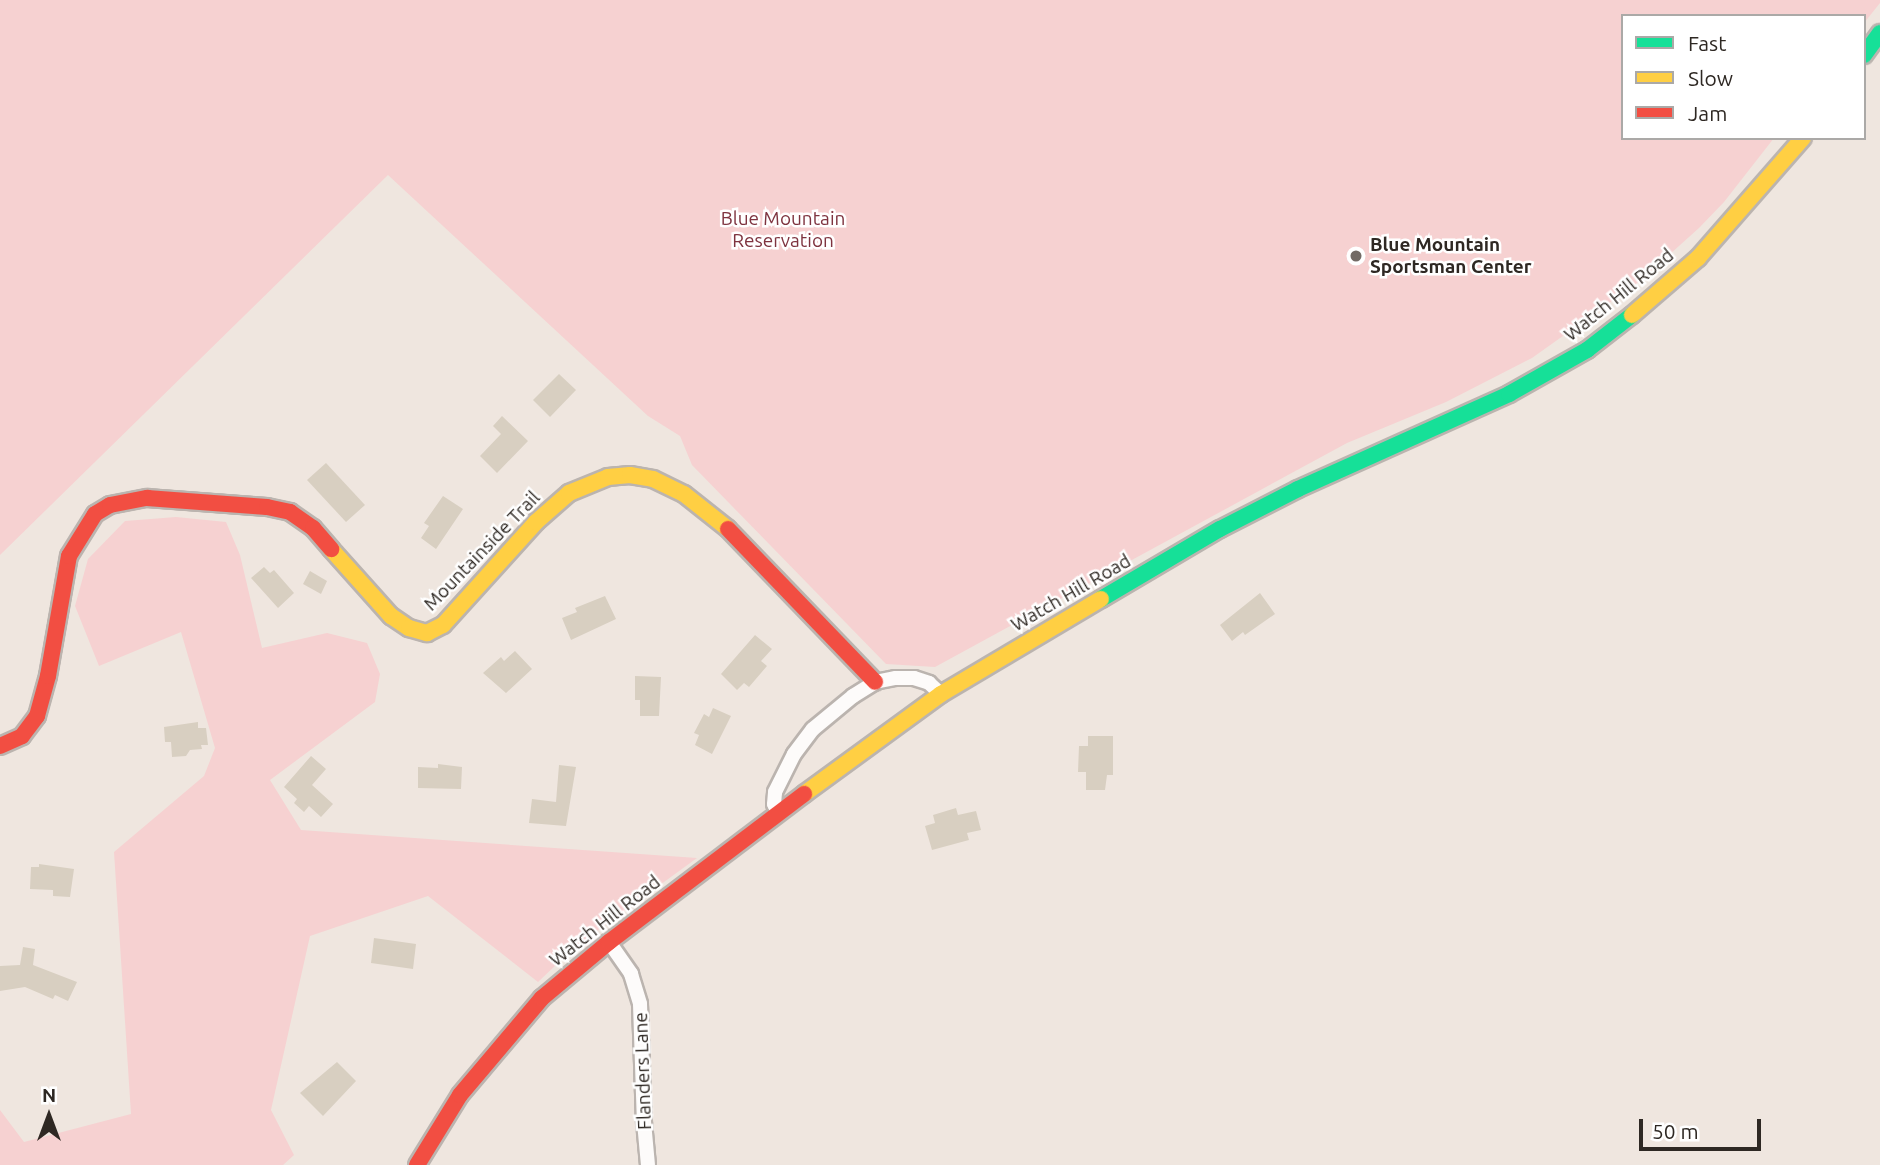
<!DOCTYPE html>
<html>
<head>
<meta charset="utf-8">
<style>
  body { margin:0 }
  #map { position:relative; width:1880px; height:1165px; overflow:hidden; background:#efe6df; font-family:Ubuntu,sans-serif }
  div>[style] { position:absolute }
  .green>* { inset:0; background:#f6d1d1 }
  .building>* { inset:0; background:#d8cfc1 }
  .roads { filter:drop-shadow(2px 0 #bbb4af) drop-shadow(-2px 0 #bbb4af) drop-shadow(0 2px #bbb4af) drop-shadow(0 -2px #bbb4af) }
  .street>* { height:14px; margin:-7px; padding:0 7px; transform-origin:7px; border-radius:7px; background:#fdfbfa }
  .fast>* { height:16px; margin:-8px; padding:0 8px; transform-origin:8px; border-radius:8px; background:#16e098 }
  .slow>* { height:16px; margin:-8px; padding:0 8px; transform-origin:8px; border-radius:8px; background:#ffcf43 }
  .jam>* { height:16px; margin:-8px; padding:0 8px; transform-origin:8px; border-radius:8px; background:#f24e42 }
  .dots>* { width:19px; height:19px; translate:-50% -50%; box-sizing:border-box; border:4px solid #fff; border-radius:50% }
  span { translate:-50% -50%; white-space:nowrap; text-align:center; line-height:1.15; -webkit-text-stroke:5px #fff; paint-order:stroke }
  .park-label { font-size:19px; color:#7e333f }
  .poi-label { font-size:19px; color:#2e2823; font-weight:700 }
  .left { translate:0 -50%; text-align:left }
  .street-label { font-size:19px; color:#2e2823 }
  .legend { position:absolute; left:1621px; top:14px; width:245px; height:126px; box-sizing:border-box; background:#fff; border:2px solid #aba9a7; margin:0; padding:9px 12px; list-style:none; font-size:21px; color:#2e2823 }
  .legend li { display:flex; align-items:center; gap:14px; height:35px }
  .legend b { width:35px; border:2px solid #aba9a7 }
  .north { position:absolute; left:14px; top:1081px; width:70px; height:70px; -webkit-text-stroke:5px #fff; paint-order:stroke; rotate:0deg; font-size:19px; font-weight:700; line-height:28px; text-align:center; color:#2e2823 }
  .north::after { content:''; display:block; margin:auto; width:24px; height:32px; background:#2e2823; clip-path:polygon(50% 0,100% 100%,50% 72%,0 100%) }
  .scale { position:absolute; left:1639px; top:1119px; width:122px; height:32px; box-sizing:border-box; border:4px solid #2e2823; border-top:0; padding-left:9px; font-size:21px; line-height:24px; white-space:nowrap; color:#2e2823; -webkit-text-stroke:5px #fff; paint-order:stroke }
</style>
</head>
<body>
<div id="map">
  <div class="green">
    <i style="clip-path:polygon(0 0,1880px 0,1880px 3px,1864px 23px,1864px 16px,1623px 16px,1623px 138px,1774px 138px,1724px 202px,1699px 228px,1640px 281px,1532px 358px,1446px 402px,1347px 443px,935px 667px,886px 664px,692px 465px,680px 436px,648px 416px,388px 175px,0 555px)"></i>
    <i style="clip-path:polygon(176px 517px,226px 522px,240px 555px,262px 648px,327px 633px,367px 643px,380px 674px,375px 702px,270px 780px,301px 830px,697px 858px,576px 946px,538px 982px,428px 896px,310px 936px,271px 1110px,294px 1155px,283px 1165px,0 1165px,0 1110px,24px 1142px,131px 1114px,114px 852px,204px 776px,215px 748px,181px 632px,99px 666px,75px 606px,88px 559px,125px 521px)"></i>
  </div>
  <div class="building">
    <i style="clip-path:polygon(559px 374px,576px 390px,550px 417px,533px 400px)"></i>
    <i style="clip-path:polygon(502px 416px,528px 441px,497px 473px,480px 456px,501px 434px,493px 426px)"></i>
    <i style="clip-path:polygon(326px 463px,365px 505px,346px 522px,307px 480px)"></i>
    <i style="clip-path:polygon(443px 496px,463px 509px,436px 549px,421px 538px,429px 526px,424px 523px)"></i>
    <i style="clip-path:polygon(264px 567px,270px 573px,274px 570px,294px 593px,278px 608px,251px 578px)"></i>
    <i style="clip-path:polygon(310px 571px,327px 581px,321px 594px,303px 584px)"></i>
    <i style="clip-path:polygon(1260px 593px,1275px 614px,1245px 635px,1243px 632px,1232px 641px,1220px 625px)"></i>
    <i style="clip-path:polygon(605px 596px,616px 619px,571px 640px,562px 618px,577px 612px,575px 608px)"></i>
    <i style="clip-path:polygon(755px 635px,772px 649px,761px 661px,767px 666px,749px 687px,744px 683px,737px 690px,721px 674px)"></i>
    <i style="clip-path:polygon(515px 651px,532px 669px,506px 693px,483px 673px,501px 657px,504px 661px)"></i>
    <i style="clip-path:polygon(635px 676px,661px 677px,659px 716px,640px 716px,640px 700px,635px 700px)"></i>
    <i style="clip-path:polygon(713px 708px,731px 716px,712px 754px,695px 745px,699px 735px,694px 733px,704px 714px,709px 717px)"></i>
    <i style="clip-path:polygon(198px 722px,198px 728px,206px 728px,208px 745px,201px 745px,202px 749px,190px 750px,186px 756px,172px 757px,171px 742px,165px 742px,164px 727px)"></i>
    <i style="clip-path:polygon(1088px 736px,1113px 736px,1113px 775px,1107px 775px,1105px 790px,1086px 790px,1086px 772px,1078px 772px,1079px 746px,1088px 746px)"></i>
    <i style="clip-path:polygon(311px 756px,326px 769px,312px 785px,333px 804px,321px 817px,309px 806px,304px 812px,294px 803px,297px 799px,284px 787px)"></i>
    <i style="clip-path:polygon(438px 764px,462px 767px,461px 789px,418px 788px,418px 767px,438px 768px)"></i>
    <i style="clip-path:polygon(559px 765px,576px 767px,566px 826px,529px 823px,532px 799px,556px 802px)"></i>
    <i style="clip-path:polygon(956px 808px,958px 815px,976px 811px,981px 830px,967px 833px,969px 840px,932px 850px,925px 826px,935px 823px,933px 815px)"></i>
    <i style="clip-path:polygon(39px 864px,74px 869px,70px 897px,53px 896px,53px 890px,30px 889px,31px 867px,39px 867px)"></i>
    <i style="clip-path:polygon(374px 938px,416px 944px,413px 969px,371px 963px)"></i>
    <i style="clip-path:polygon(23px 947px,35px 949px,33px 965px,77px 982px,68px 1001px,55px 995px,53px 999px,25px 987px,0 991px,0 966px,20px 965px)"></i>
    <i style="clip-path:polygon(337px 1062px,356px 1081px,323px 1116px,300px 1093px)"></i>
  </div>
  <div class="roads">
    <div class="street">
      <i style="left:779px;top:813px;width:10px;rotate:-119deg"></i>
      <i style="left:774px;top:804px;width:12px;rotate:-85deg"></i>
      <i style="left:775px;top:792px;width:42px;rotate:-63.4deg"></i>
      <i style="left:794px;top:754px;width:31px;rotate:-53deg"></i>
      <i style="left:813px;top:729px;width:52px;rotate:-39.5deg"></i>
      <i style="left:853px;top:696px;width:26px;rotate:-32deg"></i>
      <i style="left:875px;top:682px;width:21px;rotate:-11deg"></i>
      <i style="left:896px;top:678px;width:18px"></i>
      <i style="left:914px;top:678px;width:16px;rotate:18deg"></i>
      <i style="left:929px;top:683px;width:16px;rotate:43deg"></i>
      <i style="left:609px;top:942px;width:39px;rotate:55deg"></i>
      <i style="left:631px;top:974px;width:31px;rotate:73deg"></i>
      <i style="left:640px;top:1004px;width:118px;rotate:88.1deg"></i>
      <i style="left:644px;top:1122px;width:43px;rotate:84.7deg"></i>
    </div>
    <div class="fast">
      <i style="left:1864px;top:55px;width:27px;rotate:-54deg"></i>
      <i style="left:1101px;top:599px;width:138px;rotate:-30.5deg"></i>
      <i style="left:1220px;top:529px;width:88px;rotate:-27.1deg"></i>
      <i style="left:1298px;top:489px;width:231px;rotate:-24.2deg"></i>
      <i style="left:1509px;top:394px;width:90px;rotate:-29.4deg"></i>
      <i style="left:1587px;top:350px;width:57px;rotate:-37.9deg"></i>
    </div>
    <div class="slow">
      <i style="left:1632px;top:315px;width:87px;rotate:-40.8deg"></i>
      <i style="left:1698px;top:258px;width:159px;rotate:-48.8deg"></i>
      <i style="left:331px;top:549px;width:90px;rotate:48.2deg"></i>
      <i style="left:391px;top:616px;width:22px;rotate:34deg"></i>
      <i style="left:409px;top:628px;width:19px;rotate:16deg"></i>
      <i style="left:427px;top:633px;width:18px;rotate:-27deg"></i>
      <i style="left:443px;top:625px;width:139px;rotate:-47.9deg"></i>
      <i style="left:536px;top:522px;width:44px;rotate:-41.3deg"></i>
      <i style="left:569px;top:493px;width:42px;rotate:-22.3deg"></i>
      <i style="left:608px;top:477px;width:22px;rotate:-5deg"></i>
      <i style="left:630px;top:475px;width:23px;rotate:10deg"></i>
      <i style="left:653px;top:479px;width:34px;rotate:26deg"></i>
      <i style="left:684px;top:494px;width:56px;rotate:38.5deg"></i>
      <i style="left:804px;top:794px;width:170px;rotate:-36.1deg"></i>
      <i style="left:941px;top:694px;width:186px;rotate:-30.7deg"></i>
    </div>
    <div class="jam">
      <i style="left:728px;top:529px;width:212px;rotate:46.1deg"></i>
      <i style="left:0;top:746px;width:24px;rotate:-24deg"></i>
      <i style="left:22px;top:736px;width:25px;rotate:-53deg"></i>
      <i style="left:37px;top:716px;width:41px;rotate:-74.6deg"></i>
      <i style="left:48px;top:676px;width:122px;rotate:-80.1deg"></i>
      <i style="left:69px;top:556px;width:49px;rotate:-58.2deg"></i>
      <i style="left:95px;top:514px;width:17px;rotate:-31deg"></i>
      <i style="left:110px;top:505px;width:38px;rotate:-11deg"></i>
      <i style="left:147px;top:498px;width:120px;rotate:4.3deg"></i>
      <i style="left:267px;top:507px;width:24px;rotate:12deg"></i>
      <i style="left:290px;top:512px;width:28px;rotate:35deg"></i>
      <i style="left:313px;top:528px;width:28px;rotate:49deg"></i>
      <i style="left:417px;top:1165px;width:82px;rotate:-58.4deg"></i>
      <i style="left:460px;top:1095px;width:127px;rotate:-49.8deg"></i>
      <i style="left:542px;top:998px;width:87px;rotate:-39.9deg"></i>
      <i style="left:609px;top:942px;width:245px;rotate:-37.2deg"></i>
    </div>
  </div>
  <div class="dots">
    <i style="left:1356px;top:256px;background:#726a65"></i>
  </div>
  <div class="park-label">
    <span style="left:783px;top:230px">Blue Mountain<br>Reservation</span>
  </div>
  <div class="poi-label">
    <span class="left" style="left:1370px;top:256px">Blue Mountain<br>Sportsman Center</span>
  </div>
  <div class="street-label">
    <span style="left:1619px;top:295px;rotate:-39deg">Watch Hill Road</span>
    <span style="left:482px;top:551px;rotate:-46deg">Mountainside Trail</span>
    <span style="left:1071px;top:593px;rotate:-30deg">Watch Hill Road</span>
    <span style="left:605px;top:921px;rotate:-38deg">Watch Hill Road</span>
    <span style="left:643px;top:1071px;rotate:-92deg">Flanders Lane</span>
  </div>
  <ul class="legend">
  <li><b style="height:9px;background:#16e098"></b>Fast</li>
  <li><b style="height:9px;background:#ffcf43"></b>Slow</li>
  <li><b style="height:9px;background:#f24e42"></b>Jam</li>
  </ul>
  <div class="north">N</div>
  <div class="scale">50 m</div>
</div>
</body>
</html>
